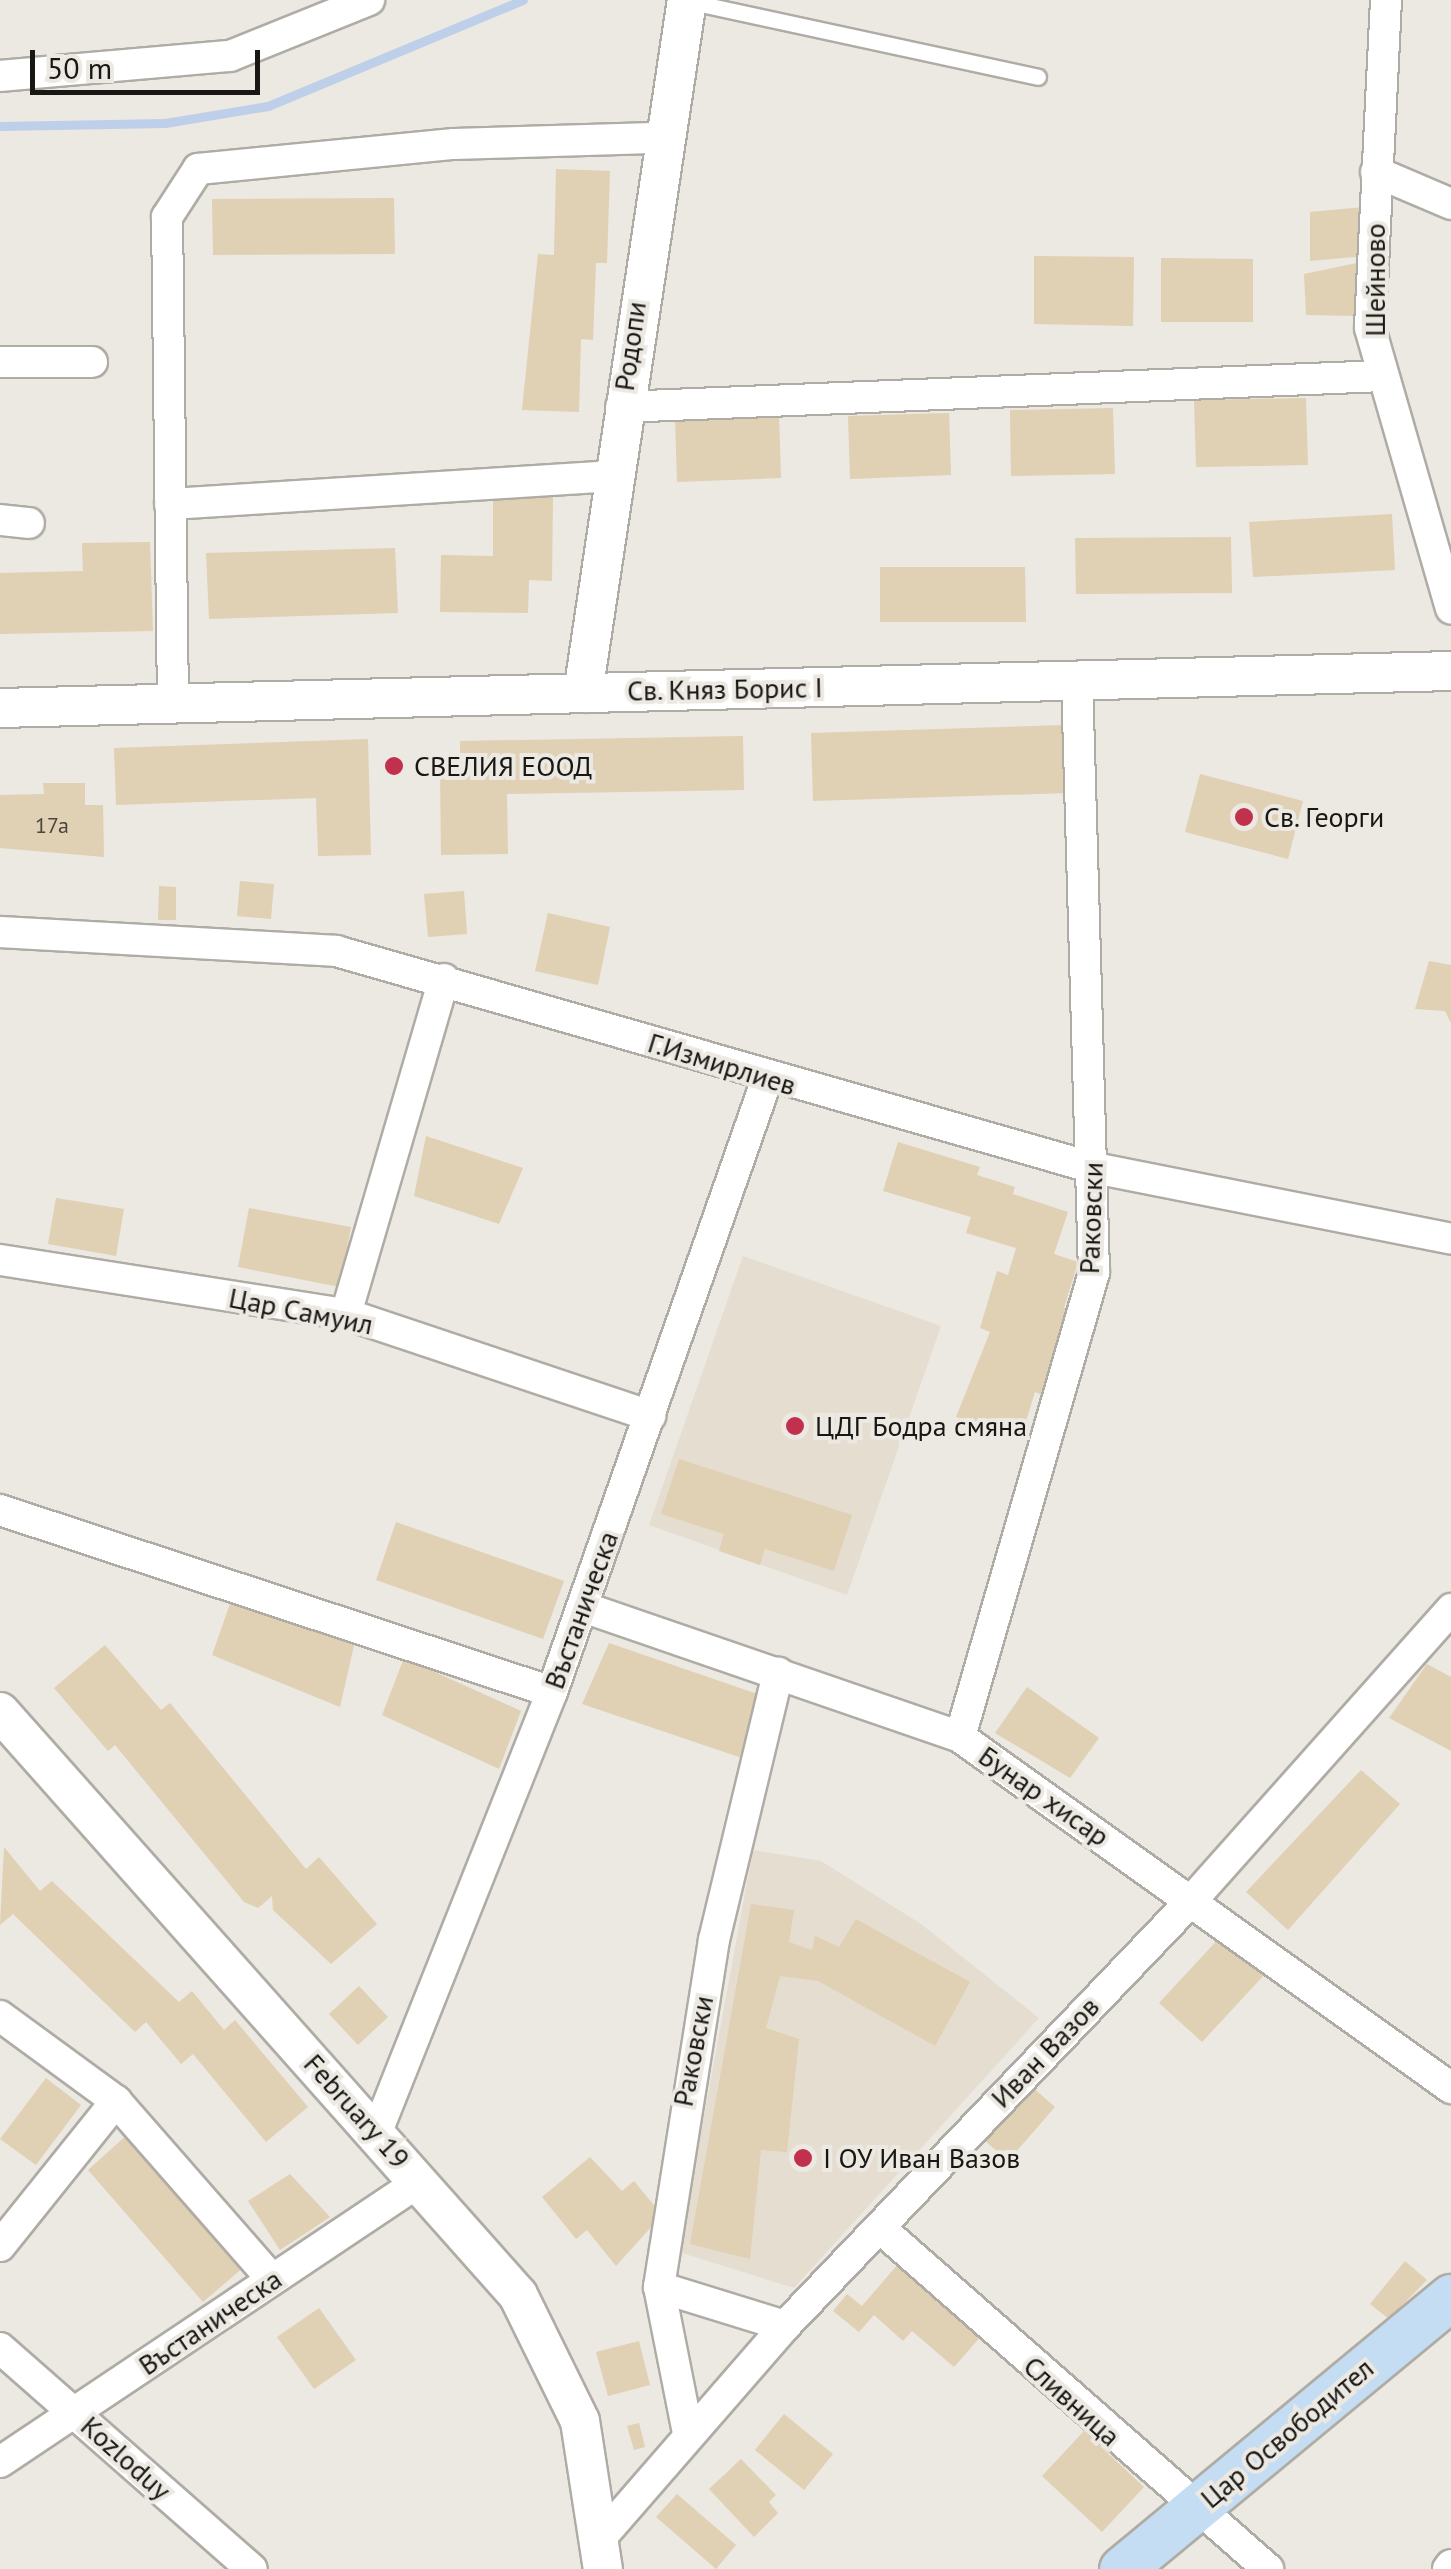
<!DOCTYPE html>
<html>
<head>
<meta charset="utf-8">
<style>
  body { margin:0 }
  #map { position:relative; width:1451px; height:2569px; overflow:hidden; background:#ece8e2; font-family:"PT Sans",sans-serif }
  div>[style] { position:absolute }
  .built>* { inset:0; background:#e5ddd0 }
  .stream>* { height:9px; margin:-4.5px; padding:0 4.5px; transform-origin:4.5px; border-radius:4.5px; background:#becfe9 }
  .building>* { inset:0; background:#e0d0b4 }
  .roads { filter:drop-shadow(2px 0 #afaca5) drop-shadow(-2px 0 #afaca5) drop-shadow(0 2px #afaca5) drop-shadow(0 -2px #afaca5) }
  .service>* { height:15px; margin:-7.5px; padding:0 7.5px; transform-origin:7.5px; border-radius:7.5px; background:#fff }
  .minor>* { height:30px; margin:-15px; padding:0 15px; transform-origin:15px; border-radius:15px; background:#fff }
  .tertiary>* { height:38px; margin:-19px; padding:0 19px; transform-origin:19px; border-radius:19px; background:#fff }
  .secondary>* { height:45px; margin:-22.5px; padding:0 22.5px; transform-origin:22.5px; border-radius:22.5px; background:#c5ddf3 }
  .dots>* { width:28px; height:28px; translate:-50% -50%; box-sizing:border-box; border:5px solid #ece8e2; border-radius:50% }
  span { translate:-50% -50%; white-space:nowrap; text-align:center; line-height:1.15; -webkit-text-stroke:8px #ece8e2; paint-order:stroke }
  .number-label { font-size:22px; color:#4a453c }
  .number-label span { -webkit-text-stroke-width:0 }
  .street-label { font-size:28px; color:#181714 }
  .poi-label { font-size:28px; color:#181714 }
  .left { translate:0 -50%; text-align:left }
  .scale { position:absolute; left:30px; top:50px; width:230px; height:45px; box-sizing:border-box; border:5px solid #181714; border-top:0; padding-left:12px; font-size:30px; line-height:35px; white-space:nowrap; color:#181714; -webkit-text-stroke:8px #ece8e2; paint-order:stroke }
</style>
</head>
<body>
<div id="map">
  <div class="built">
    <i style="clip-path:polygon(743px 1256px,941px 1326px,847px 1595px,649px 1525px)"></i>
    <i style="clip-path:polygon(753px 1850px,821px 1861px,921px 1924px,1039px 2018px,794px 2288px,679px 2252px)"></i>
  </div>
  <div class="stream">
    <i style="left:0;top:126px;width:165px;rotate:-1deg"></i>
    <i style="left:165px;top:123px;width:104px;rotate:-9.4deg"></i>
    <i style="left:268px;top:106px;width:276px;rotate:-22.6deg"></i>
  </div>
  <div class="building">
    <i style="clip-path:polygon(556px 169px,610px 171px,607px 263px,596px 263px,593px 340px,581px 339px,579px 412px,522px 410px,538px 254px,554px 255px)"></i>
    <i style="clip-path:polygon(394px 198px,395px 254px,213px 255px,212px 199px)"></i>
    <i style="clip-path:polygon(1364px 207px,1365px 256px,1310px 261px,1310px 212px)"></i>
    <i style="clip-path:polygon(1034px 256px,1134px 257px,1133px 326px,1034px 324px)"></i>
    <i style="clip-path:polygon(1161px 258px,1253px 259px,1253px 322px,1161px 322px)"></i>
    <i style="clip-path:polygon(1357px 263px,1360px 316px,1306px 315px,1304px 274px)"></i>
    <i style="clip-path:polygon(1306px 398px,1308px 465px,1196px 467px,1194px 400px)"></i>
    <i style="clip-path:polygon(1113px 408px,1115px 474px,1011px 476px,1010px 410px)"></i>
    <i style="clip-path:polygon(949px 413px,951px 475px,850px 479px,848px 416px)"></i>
    <i style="clip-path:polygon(779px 415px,781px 478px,677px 482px,675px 419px)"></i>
    <i style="clip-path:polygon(493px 495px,553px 496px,552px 581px,529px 580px,528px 613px,440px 612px,441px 555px,493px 556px)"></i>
    <i style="clip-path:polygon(1392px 514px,1395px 570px,1253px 577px,1249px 522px)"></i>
    <i style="clip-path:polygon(1231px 537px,1232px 593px,1076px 594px,1075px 538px)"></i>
    <i style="clip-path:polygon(150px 542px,153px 631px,0 634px,0 573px,83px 571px,82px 543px)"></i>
    <i style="clip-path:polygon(395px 548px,398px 613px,209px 619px,206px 553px)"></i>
    <i style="clip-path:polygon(880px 567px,1025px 567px,1026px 622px,880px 622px)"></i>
    <i style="clip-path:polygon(1066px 725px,1068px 793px,813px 801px,811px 733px)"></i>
    <i style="clip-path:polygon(743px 736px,744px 790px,507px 794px,508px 854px,441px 855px,440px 772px,460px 772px,460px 741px)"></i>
    <i style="clip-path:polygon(368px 739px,371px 855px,318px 856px,316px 798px,116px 805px,114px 748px)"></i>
    <i style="clip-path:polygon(1200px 774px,1303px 801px,1288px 859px,1185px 832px)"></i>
    <i style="clip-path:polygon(43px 783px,85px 783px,85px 805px,103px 805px,104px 857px,0 848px,0 795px,44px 794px)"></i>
    <i style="clip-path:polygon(240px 881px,274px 884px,271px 919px,237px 916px)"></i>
    <i style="clip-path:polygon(159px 886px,176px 887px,176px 920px,158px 920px)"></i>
    <i style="clip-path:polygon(464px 891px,467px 934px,428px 937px,424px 894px)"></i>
    <i style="clip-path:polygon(548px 913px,610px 927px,598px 985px,535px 971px)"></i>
    <i style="clip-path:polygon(1429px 961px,1451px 965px,1451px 1023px,1445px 1011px,1415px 1009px)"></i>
    <i style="clip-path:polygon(426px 1136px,523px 1168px,499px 1224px,414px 1196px)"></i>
    <i style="clip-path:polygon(898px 1142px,980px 1167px,977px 1175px,1015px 1187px,1013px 1194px,1068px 1212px,1054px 1254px,1078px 1262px,1064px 1308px,1072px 1310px,1045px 1396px,1035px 1392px,1021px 1437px,956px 1417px,990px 1332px,980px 1328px,997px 1271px,1008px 1275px,1016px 1248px,966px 1233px,971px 1217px,883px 1191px)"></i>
    <i style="clip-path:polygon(56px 1198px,124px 1209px,116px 1256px,48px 1244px)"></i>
    <i style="clip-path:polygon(249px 1208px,351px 1227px,340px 1287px,238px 1267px)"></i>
    <i style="clip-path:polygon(679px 1459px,852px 1515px,834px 1571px,765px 1549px,760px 1565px,719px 1551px,724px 1534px,661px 1514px)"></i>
    <i style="clip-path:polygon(396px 1522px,564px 1581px,543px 1639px,376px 1580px)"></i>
    <i style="clip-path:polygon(232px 1598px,355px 1641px,340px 1707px,212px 1655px)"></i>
    <i style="clip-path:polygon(609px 1643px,766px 1697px,745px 1759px,582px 1704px)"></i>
    <i style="clip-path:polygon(105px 1645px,161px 1710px,170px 1703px,306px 1869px,319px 1857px,377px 1924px,331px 1964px,273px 1910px,272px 1896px,258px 1908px,244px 1902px,115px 1745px,108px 1751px,54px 1688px)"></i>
    <i style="clip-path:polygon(404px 1658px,521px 1711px,499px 1769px,382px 1715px)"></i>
    <i style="clip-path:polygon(1427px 1664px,1451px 1677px,1451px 1751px,1389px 1718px)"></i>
    <i style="clip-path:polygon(1027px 1687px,1099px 1738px,1070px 1778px,995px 1733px)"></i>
    <i style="clip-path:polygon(1361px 1770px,1400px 1804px,1288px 1930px,1246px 1892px)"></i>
    <i style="clip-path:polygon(4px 1847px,40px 1891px,52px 1881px,179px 2002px,192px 1991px,224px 2030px,235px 2020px,308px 2107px,266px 2142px,193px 2054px,181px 2064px,146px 2022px,135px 2032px,13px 1914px,0 1925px)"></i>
    <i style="clip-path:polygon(751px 1904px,794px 1910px,789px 1942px,812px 1950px,815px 1936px,839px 1947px,856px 1919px,970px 1982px,935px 2046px,818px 1981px,780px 1976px,766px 2028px,799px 2039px,787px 2152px,761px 2150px,750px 2259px,690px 2244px)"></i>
    <i style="clip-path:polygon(1224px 1933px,1266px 1973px,1202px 2042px,1159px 2003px)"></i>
    <i style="clip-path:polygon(359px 1986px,388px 2017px,358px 2045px,329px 2014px)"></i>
    <i style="clip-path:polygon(46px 2078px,81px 2105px,36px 2165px,0 2139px)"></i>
    <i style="clip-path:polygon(1030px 2085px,1055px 2107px,1008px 2161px,983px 2139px)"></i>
    <i style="clip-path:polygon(129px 2133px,245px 2266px,203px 2302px,88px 2170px)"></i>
    <i style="clip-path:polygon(590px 2157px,622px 2191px,634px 2181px,662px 2215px,616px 2266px,587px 2230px,576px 2239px,542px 2197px)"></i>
    <i style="clip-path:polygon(290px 2174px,330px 2217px,280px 2250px,248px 2201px)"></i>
    <i style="clip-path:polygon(1405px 2261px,1427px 2280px,1389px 2319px,1370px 2304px)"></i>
    <i style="clip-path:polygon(899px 2263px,983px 2334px,954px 2367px,912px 2331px,903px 2341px,874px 2315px,859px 2332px,833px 2311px,847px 2294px,862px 2306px)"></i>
    <i style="clip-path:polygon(319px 2308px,356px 2360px,314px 2389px,277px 2337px)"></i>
    <i style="clip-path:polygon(639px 2341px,650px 2385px,608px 2396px,596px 2352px)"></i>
    <i style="clip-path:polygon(784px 2414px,833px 2454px,804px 2490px,755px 2450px)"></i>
    <i style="clip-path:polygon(639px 2423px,645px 2447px,634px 2450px,627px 2426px)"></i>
    <i style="clip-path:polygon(1084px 2431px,1144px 2487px,1102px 2532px,1042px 2476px)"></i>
    <i style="clip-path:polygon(741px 2459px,776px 2495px,769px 2502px,778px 2513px,754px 2537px,709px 2489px)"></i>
    <i style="clip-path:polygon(677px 2494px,736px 2545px,716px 2569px,656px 2517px)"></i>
  </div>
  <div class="roads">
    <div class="service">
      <i style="left:687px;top:1px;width:359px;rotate:12.2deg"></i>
    </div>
    <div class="minor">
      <i style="left:1386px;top:0;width:328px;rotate:92.8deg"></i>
      <i style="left:1370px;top:328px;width:292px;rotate:73.9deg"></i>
      <i style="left:0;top:76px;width:231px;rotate:-5deg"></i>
      <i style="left:230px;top:56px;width:150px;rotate:-21.9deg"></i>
      <i style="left:1376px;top:172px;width:82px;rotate:23.1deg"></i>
      <i style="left:0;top:362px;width:92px"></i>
      <i style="left:621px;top:407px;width:762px;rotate:-2.33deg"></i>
      <i style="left:170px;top:504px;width:442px;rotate:-3.6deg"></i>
      <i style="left:0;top:520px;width:29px;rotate:6deg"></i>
      <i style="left:173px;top:704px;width:487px;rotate:-90.7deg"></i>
      <i style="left:167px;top:217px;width:57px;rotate:-57.1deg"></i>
      <i style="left:198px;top:169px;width:257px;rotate:-5.6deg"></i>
      <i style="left:454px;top:144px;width:207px;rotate:-1.7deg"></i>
      <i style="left:0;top:932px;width:337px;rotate:3.2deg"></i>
      <i style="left:336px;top:951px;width:788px;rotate:15.98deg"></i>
      <i style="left:1094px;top:1168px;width:364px;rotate:11.2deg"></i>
      <i style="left:0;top:1260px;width:350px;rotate:8.9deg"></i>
      <i style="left:346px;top:1314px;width:321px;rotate:18.5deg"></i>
      <i style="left:346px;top:1314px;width:349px;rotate:-73.7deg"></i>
      <i style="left:0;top:1510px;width:581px;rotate:18.25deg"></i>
      <i style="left:583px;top:1607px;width:399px;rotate:19deg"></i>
      <i style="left:960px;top:1737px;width:604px;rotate:35.56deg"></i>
      <i style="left:960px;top:1737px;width:484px;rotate:-73.9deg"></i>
      <i style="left:1094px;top:1272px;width:592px;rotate:-91.64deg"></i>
      <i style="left:0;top:2016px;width:144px;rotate:36.2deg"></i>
      <i style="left:116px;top:2101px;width:237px;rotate:48.8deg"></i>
      <i style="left:376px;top:2134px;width:476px;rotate:-68.3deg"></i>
      <i style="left:552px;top:1692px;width:650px;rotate:-70.67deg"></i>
      <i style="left:880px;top:2228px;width:517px;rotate:41.31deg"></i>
      <i style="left:0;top:2246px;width:186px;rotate:-51.3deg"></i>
      <i style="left:659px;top:2287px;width:132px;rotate:17.2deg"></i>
      <i style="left:0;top:2348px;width:335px;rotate:41.3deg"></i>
      <i style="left:688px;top:2433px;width:149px;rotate:-101.2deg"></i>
      <i style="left:659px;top:2287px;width:351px;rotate:-81deg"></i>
      <i style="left:714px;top:1940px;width:275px;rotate:-76.5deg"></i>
      <i style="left:0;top:2462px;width:505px;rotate:-33.78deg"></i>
      <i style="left:599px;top:2540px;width:284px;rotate:-49deg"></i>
      <i style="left:785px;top:2326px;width:589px;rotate:-46.31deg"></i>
      <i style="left:1192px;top:1900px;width:390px;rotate:-48.3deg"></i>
      <i style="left:1448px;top:2569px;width:5px;rotate:-53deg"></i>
    </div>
    <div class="tertiary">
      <i style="left:583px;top:693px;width:701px;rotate:-81.47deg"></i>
      <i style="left:0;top:708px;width:1451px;rotate:-1.46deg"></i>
      <i style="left:0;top:1712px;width:780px;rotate:48.38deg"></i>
      <i style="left:518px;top:2295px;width:140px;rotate:63.8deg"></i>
      <i style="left:580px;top:2421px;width:150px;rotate:81.2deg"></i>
    </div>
    <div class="secondary">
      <i style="left:1122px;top:2569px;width:427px;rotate:-39.6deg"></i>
    </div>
  </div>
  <div class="dots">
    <i style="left:394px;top:766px;background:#c1304c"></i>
    <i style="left:1244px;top:817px;background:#c1304c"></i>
    <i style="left:795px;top:1426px;background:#c1304c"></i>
    <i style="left:803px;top:2158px;background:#c1304c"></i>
  </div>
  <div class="number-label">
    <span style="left:52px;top:826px">17a</span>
  </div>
  <div class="street-label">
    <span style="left:1375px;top:280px;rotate:-90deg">Шейново</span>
    <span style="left:630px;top:346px;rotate:-82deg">Родопи</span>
    <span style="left:725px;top:689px;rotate:-1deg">Св. Княз Борис I</span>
    <span style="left:722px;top:1064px;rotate:17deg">Г.Измирлиев</span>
    <span style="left:1091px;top:1218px;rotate:-88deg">Раковски</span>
    <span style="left:301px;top:1311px;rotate:11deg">Цар Самуил</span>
    <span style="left:581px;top:1610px;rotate:-70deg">Въстаническа</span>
    <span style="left:1044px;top:1796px;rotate:35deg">Бунар хисар</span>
    <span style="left:693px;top:2051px;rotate:-79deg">Раковски</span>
    <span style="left:1045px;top:2052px;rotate:-46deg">Иван Вазов</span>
    <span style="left:357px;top:2111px;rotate:48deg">February 19</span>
    <span style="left:210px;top:2322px;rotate:-34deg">Въстаническа</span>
    <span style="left:1072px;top:2401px;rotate:42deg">Сливница</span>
    <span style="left:1287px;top:2433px;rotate:-40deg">Цар Освободител</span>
    <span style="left:126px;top:2458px;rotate:42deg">Kozloduy</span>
  </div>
  <div class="poi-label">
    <span class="left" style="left:414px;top:766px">СВЕЛИЯ ЕООД</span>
    <span class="left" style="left:1264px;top:817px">Св. Георги</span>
    <span class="left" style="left:815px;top:1426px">ЦДГ Бодра смяна</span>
    <span class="left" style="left:823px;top:2158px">I ОУ Иван Вазов</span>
  </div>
  <div class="scale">50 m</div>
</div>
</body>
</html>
